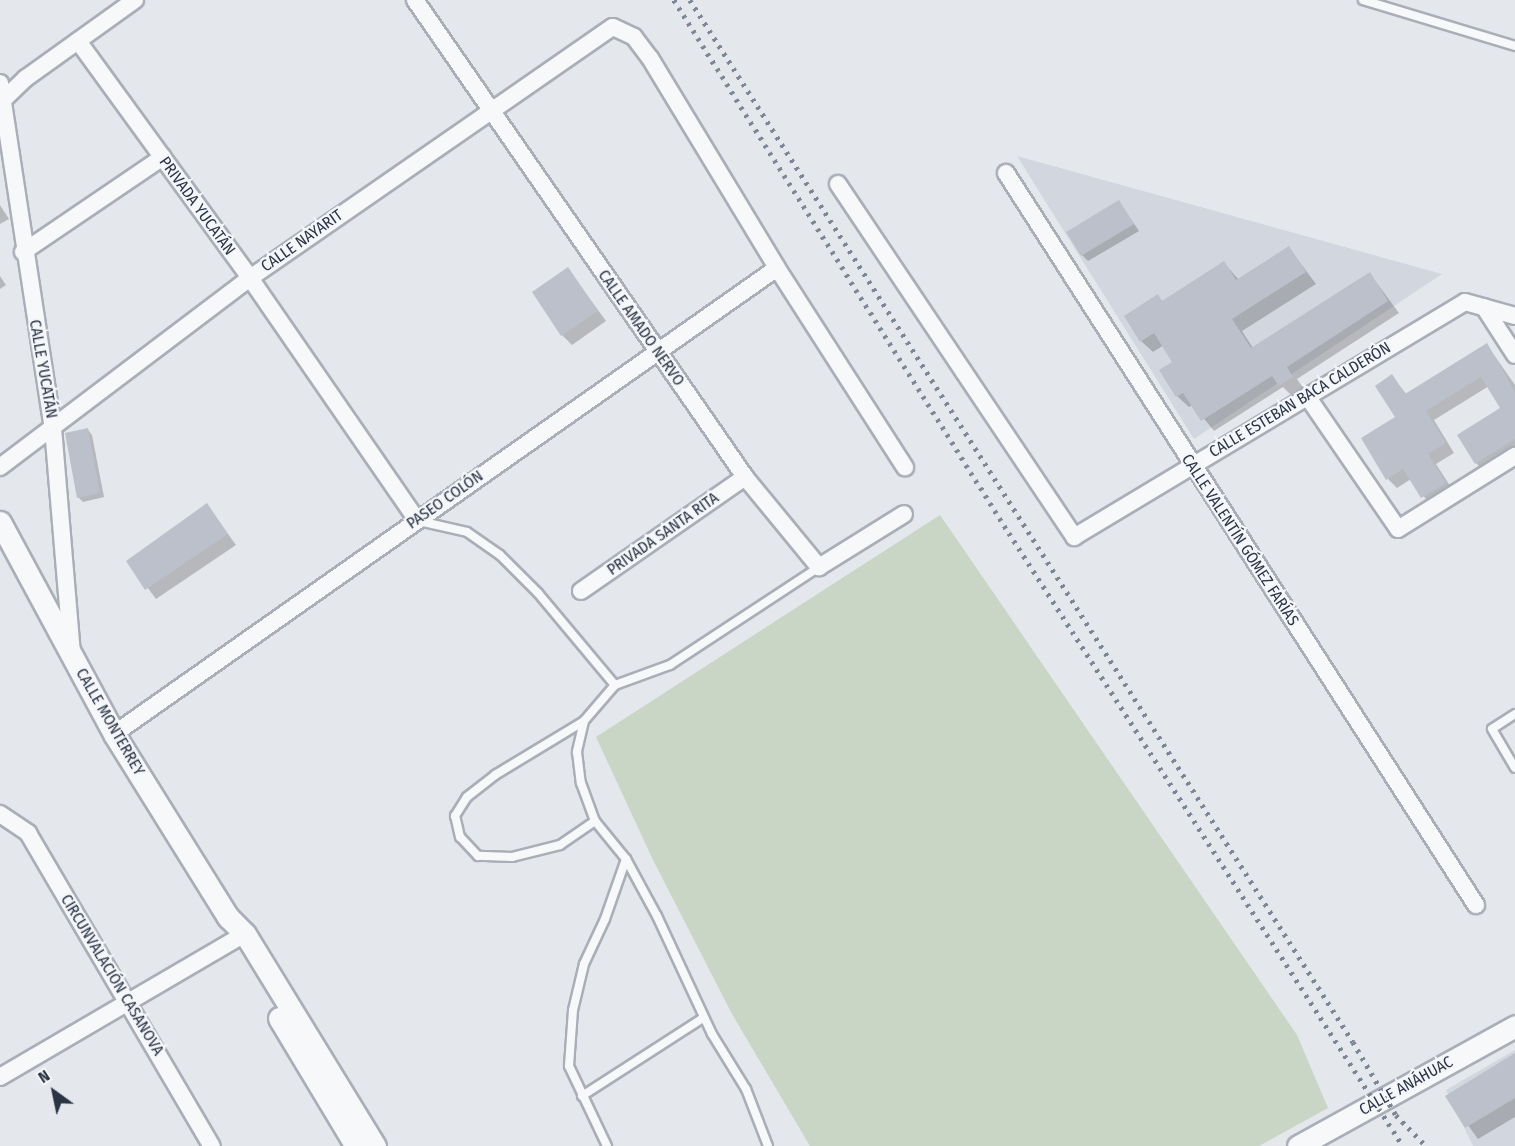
<!DOCTYPE html>
<html>
<head>
<meta charset="utf-8">
<style>
  body { margin:0 }
  #map { position:relative; width:1515px; height:1146px; overflow:hidden; background:#e4e7ec; font-family:"Fira Sans Condensed",sans-serif }
  div>[style] { position:absolute }
  .built>* { inset:0; background:#d2d6de }
  .green>* { inset:0; background:#c9d6c5 }
  .shadow>* { inset:0; background:#0003 }
  .building>* { inset:0; background:#bbc0ca }
  .roads { filter:drop-shadow(2px 0 #a9aeb7) drop-shadow(-2px 0 #a9aeb7) drop-shadow(0 2px #a9aeb7) drop-shadow(0 -2px #a9aeb7) }
  .service>* { height:8px; margin:-4px; padding:0 4px; transform-origin:4px; border-radius:4px; background:#f7f8fa }
  .minor>* { height:16px; margin:-8px; padding:0 8px; transform-origin:8px; border-radius:8px; background:#f7f8fa }
  .tertiary>* { height:21px; margin:-10.5px; padding:0 10.5px; transform-origin:10.5px; border-radius:10.5px; background:#f7f8fa }
  .rail>* { height:4.5px; margin-top:-2.25px; transform-origin:0; background:repeating-linear-gradient(90deg,#7d8696 0 3px,transparent 0 9px) }
  span { translate:-50% -50%; white-space:nowrap; text-align:center; line-height:1.15; -webkit-text-stroke:4.5px #f4f6f9; paint-order:stroke }
  .street-label { font-size:16px; color:#2b3445 }
  .north { position:absolute; left:24px; top:1062px; width:60px; height:60px; -webkit-text-stroke:4px #f4f6f9; paint-order:stroke; rotate:327deg; font-size:16px; font-weight:700; line-height:24px; text-align:center; color:#2b3445 }
  .north::after { content:''; display:block; margin:auto; width:21px; height:27px; background:#2b3445; clip-path:polygon(50% 0,100% 100%,50% 72%,0 100%) }
</style>
</head>
<body>
<div id="map">
  <div class="built">
    <i style="clip-path:polygon(1017px 156px,1442px 274px,1194px 439px)"></i>
    <i style="clip-path:polygon(1515px 1050px,1515px 1146px,1473px 1146px,1446px 1090px)"></i>
  </div>
  <div class="green">
    <i style="clip-path:polygon(940px 515px,1297px 1035px,1328px 1108px,1259px 1146px,810px 1146px,732px 1014px,653px 860px,596px 737px)"></i>
  </div>
  <div class="shadow">
    <i style="clip-path:polygon(1119px 202px,1139px 231px,1088px 261px,1082px 255px)"></i>
    <i style="clip-path:polygon(0 205px,9px 219px,0 224px)"></i>
    <i style="clip-path:polygon(1289px 248px,1316px 284px,1242px 331px,1253px 348px,1370px 274px,1399px 313px,1297px 379px,1304px 389px,1292px 396px,1283px 387px,1214px 431px,1193px 405px,1189px 407px,1177px 396px,1175px 362px,1164px 345px,1153px 352px,1141px 341px,1157px 296px,1163px 302px,1224px 263px,1239px 280px)"></i>
    <i style="clip-path:polygon(568px 269px,606px 321px,572px 345px,562px 335px)"></i>
    <i style="clip-path:polygon(0 276px,6px 285px,0 289px)"></i>
    <i style="clip-path:polygon(1487px 345px,1515px 385px,1515px 454px,1485px 472px,1476px 463px,1502px 409px,1489px 386px,1434px 420px,1454px 453px,1436px 464px,1454px 492px,1431px 506px,1411px 479px,1397px 488px,1388px 479px,1397px 418px,1392px 376px,1407px 395px)"></i>
    <i style="clip-path:polygon(88px 430px,92px 435px,104px 497px,83px 502px,78px 497px)"></i>
    <i style="clip-path:polygon(207px 505px,236px 545px,156px 599px,128px 561px)"></i>
    <i style="clip-path:polygon(1515px 1057px,1515px 1117px,1478px 1139px,1447px 1096px)"></i>
  </div>
  <div class="building">
    <i style="clip-path:polygon(1119px 200px,1134px 224px,1081px 256px,1066px 232px)"></i>
    <i style="clip-path:polygon(1289px 246px,1306px 272px,1232px 319px,1251px 348px,1370px 272px,1388px 301px,1287px 367px,1293px 377px,1279px 386px,1272px 376px,1201px 421px,1183px 393px,1176px 397px,1159px 370px,1172px 362px,1154px 333px,1140px 342px,1124px 316px,1158px 294px,1162px 301px,1224px 261px,1236px 280px)"></i>
    <i style="clip-path:polygon(568px 267px,598px 311px,561px 336px,532px 292px)"></i>
    <i style="clip-path:polygon(1487px 343px,1515px 392px,1515px 439px,1475px 464px,1457px 435px,1500px 408px,1481px 377px,1426px 411px,1446px 443px,1428px 454px,1446px 483px,1421px 498px,1403px 469px,1386px 480px,1361px 438px,1395px 417px,1375px 386px,1392px 374px,1405px 394px)"></i>
    <i style="clip-path:polygon(88px 428px,100px 493px,77px 498px,65px 433px)"></i>
    <i style="clip-path:polygon(207px 503px,228px 534px,145px 590px,126px 561px)"></i>
    <i style="clip-path:polygon(1515px 1053px,1515px 1098px,1465px 1128px,1445px 1096px)"></i>
  </div>
  <div class="roads">
    <div class="service">
      <i style="left:1363px;top:0;width:159px;rotate:16.8deg"></i>
      <i style="left:419px;top:521px;width:49px;rotate:12.9deg"></i>
      <i style="left:467px;top:532px;width:40px;rotate:34.9deg"></i>
      <i style="left:500px;top:555px;width:54px;rotate:45deg"></i>
      <i style="left:538px;top:593px;width:120px;rotate:50.1deg"></i>
      <i style="left:615px;top:685px;width:59px;rotate:-20deg"></i>
      <i style="left:670px;top:665px;width:178px;rotate:-33.3deg"></i>
      <i style="left:1515px;top:714px;width:27px;rotate:147deg"></i>
      <i style="left:1492px;top:729px;width:45px;rotate:59.5deg"></i>
      <i style="left:584px;top:721px;width:32px;rotate:103deg"></i>
      <i style="left:577px;top:752px;width:31px;rotate:83deg"></i>
      <i style="left:581px;top:783px;width:40px;rotate:69.8deg"></i>
      <i style="left:595px;top:821px;width:49px;rotate:50.8deg"></i>
      <i style="left:626px;top:859px;width:64px;rotate:109.3deg"></i>
      <i style="left:605px;top:919px;width:50px;rotate:115deg"></i>
      <i style="left:584px;top:964px;width:47px;rotate:103.4deg"></i>
      <i style="left:573px;top:1010px;width:56px;rotate:94.1deg"></i>
      <i style="left:569px;top:1066px;width:89px;rotate:64.6deg"></i>
      <i style="left:595px;top:821px;width:42px;rotate:145.6deg"></i>
      <i style="left:560px;top:845px;width:49px;rotate:166deg"></i>
      <i style="left:512px;top:857px;width:34px;rotate:-178deg"></i>
      <i style="left:478px;top:856px;width:26px;rotate:-133deg"></i>
      <i style="left:460px;top:837px;width:22px;rotate:-103deg"></i>
      <i style="left:455px;top:816px;width:22px;rotate:-58deg"></i>
      <i style="left:467px;top:797px;width:36px;rotate:-38deg"></i>
      <i style="left:495px;top:775px;width:104px;rotate:-31.2deg"></i>
      <i style="left:584px;top:721px;width:48px;rotate:-49.3deg"></i>
      <i style="left:626px;top:859px;width:65px;rotate:61.5deg"></i>
      <i style="left:657px;top:916px;width:130px;rotate:65deg"></i>
      <i style="left:712px;top:1034px;width:65px;rotate:58.3deg"></i>
      <i style="left:746px;top:1089px;width:61px;rotate:68.9deg"></i>
      <i style="left:582px;top:1096px;width:144px;rotate:-32.8deg"></i>
    </div>
    <div class="minor">
      <i style="left:415px;top:0;width:580px;rotate:55.32deg"></i>
      <i style="left:745px;top:477px;width:117px;rotate:50.6deg"></i>
      <i style="left:819px;top:567px;width:100px;rotate:-31.9deg"></i>
      <i style="left:78px;top:41px;width:293px;rotate:54deg"></i>
      <i style="left:250px;top:278px;width:294px;rotate:55.4deg"></i>
      <i style="left:0;top:83px;width:349px;rotate:81.3deg"></i>
      <i style="left:53px;top:428px;width:226px;rotate:85.2deg"></i>
      <i style="left:0;top:103px;width:36px;rotate:-44deg"></i>
      <i style="left:26px;top:78px;width:134px;rotate:-35.6deg"></i>
      <i style="left:1006px;top:173px;width:870px;rotate:57.3deg"></i>
      <i style="left:838px;top:184px;width:425px;rotate:56.2deg"></i>
      <i style="left:1074px;top:537px;width:456px;rotate:-31deg"></i>
      <i style="left:1465px;top:302px;width:52px;rotate:15.6deg"></i>
      <i style="left:23px;top:252px;width:169px;rotate:-34.2deg"></i>
      <i style="left:1484px;top:307px;width:57px;rotate:57.1deg"></i>
      <i style="left:1307px;top:396px;width:161px;rotate:55.6deg"></i>
      <i style="left:1398px;top:529px;width:138px;rotate:-32deg"></i>
      <i style="left:0;top:467px;width:313px;rotate:-37.1deg"></i>
      <i style="left:250px;top:278px;width:441px;rotate:-34.7deg"></i>
      <i style="left:613px;top:27px;width:23px;rotate:25deg"></i>
      <i style="left:634px;top:37px;width:26px;rotate:53deg"></i>
      <i style="left:650px;top:58px;width:245px;rotate:58.8deg"></i>
      <i style="left:777px;top:268px;width:237px;rotate:57.3deg"></i>
      <i style="left:581px;top:591px;width:200px;rotate:-34.8deg"></i>
      <i style="left:114px;top:734px;width:810px;rotate:-35.1deg"></i>
      <i style="left:0;top:814px;width:34px;rotate:34deg"></i>
      <i style="left:28px;top:833px;width:363px;rotate:59.6deg"></i>
      <i style="left:0;top:1077px;width:284px;rotate:-30.3deg"></i>
    </div>
    <div class="tertiary">
      <i style="left:0;top:522px;width:241px;rotate:61.7deg"></i>
      <i style="left:114px;top:734px;width:216px;rotate:58.1deg"></i>
      <i style="left:228px;top:917px;width:24px;rotate:45deg"></i>
      <i style="left:245px;top:934px;width:249px;rotate:58.5deg"></i>
      <i style="left:279px;top:1018px;width:149px;rotate:59deg"></i>
      <i style="left:1298px;top:1146px;width:248px;rotate:-28.9deg"></i>
    </div>
  </div>
  <div class="rail">
    <i style="left:674px;top:0;width:630px;rotate:57.85deg"></i>
    <i style="left:1009px;top:533px;width:729px;rotate:57.27deg"></i>
    <i style="left:690px;top:0;width:1235px;rotate:57.53deg"></i>
    <i style="left:1353px;top:1042px;width:85px;rotate:59.5deg"></i>
    <i style="left:1396px;top:1115px;width:43px;rotate:45.9deg"></i>
  </div>
  <div class="street-label">
    <span style="left:197px;top:206px;rotate:54deg">PRIVADA YUCATÁN</span>
    <span style="left:302px;top:241px;rotate:-35deg">CALLE NAYARIT</span>
    <span style="left:641px;top:328px;rotate:55deg">CALLE AMADO NERVO</span>
    <span style="left:43px;top:369px;rotate:80deg">CALLE YUCATÁN</span>
    <span style="left:1300px;top:400px;rotate:-31deg">CALLE ESTEBAN BACA CALDERÓN</span>
    <span style="left:445px;top:500px;rotate:-35deg">PASEO COLÓN</span>
    <span style="left:663px;top:534px;rotate:-35deg">PRIVADA SANTA RITA</span>
    <span style="left:1240px;top:540px;rotate:57deg">CALLE VALENTÍN GÓMEZ FARÍAS</span>
    <span style="left:110px;top:722px;rotate:60deg">CALLE MONTERREY</span>
    <span style="left:112px;top:975px;rotate:59deg">CIRCUNVALACIÓN CASANOVA</span>
    <span style="left:1406px;top:1086px;rotate:-29deg">CALLE ANÁHUAC</span>
  </div>
  <div class="north">N</div>
</div>
</body>
</html>
